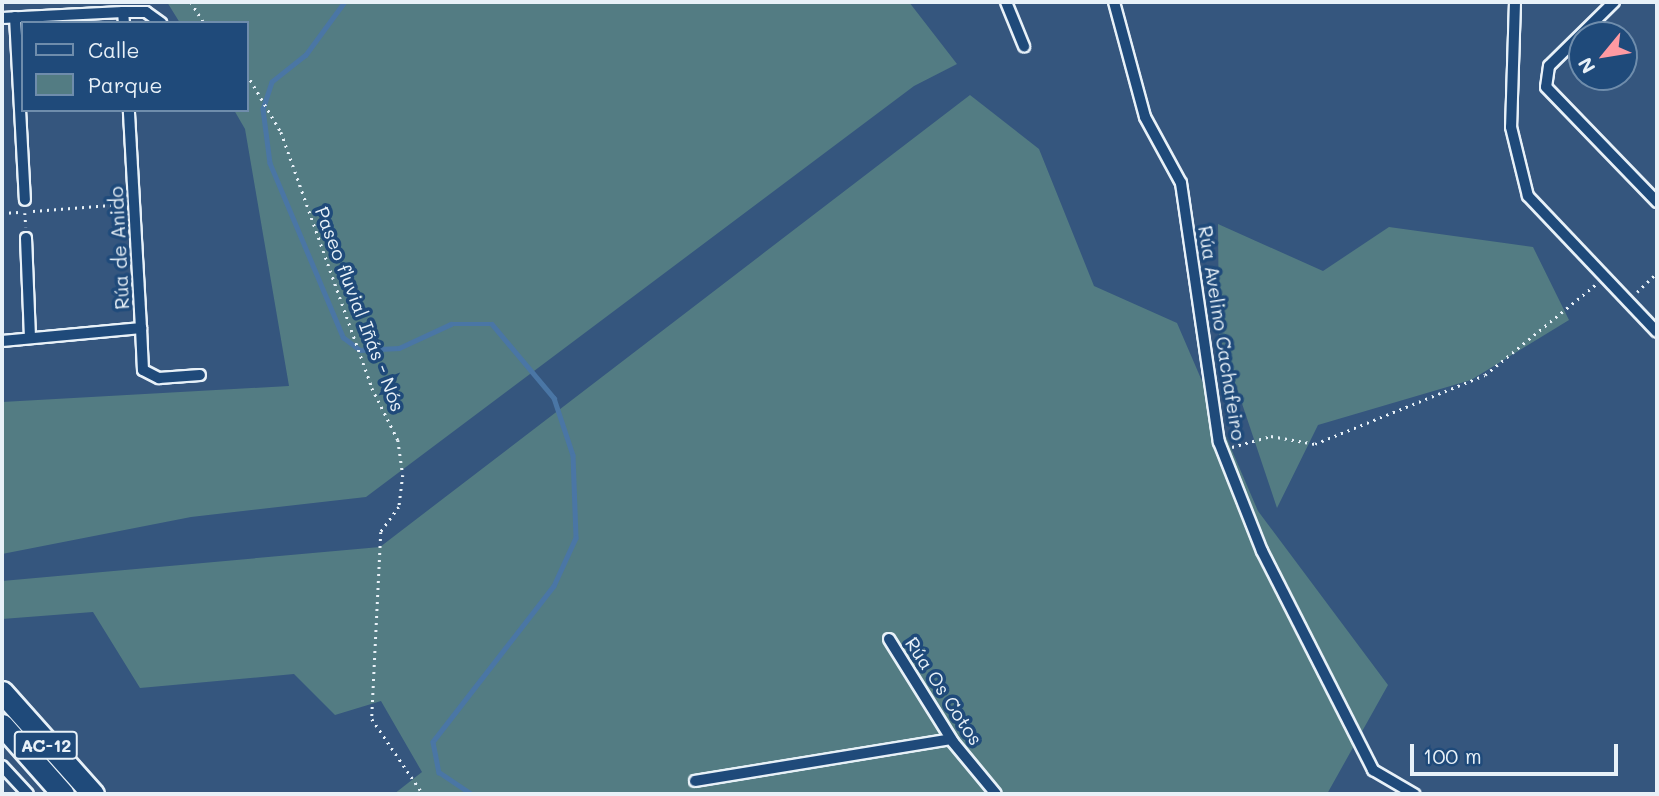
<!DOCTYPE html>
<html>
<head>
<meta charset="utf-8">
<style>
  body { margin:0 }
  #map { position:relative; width:1659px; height:796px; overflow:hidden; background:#35567e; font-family:Mali,sans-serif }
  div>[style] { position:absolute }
  .green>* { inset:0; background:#537c83 }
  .stream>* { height:4.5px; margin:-2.25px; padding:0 2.25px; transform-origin:2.25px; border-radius:2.25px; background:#4a76a5 }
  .path>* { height:2.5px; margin-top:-1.25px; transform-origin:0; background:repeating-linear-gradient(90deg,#e8f1f8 0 2px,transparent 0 7px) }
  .roads { filter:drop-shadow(2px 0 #e8f1f8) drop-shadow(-2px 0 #e8f1f8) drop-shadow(0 2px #e8f1f8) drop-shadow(0 -2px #e8f1f8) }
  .street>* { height:10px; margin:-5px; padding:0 5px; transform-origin:5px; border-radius:5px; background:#1f4a7a }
  .highway>* { height:21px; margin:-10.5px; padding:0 10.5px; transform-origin:10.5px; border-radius:10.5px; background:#1f4a7a }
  span { translate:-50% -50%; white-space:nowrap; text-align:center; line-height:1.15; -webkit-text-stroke:7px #1f4a7a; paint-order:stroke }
  .shield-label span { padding:2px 5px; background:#1f4a7a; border:2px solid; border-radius:5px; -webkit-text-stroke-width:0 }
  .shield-label { font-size:18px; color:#e8f1f8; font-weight:700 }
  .street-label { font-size:19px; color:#e8f1f8 }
  .frame { position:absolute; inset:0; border:4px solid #e8f1f8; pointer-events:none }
  .legend { position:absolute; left:21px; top:21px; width:228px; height:91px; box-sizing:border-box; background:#1f4a7a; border:2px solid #6f8dac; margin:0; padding:9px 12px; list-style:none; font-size:21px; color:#e8f1f8 }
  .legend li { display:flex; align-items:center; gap:14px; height:35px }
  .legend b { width:35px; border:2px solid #6f8dac }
  .north { position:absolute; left:1568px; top:21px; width:70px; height:70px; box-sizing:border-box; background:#1f4a7a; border:2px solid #6f8dac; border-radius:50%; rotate:240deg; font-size:19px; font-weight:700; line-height:28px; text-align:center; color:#e8f1f8 }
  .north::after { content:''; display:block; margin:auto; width:24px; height:32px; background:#ff9aa2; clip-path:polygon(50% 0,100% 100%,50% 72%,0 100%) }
  .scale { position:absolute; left:1410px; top:744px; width:208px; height:32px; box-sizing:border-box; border:4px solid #e8f1f8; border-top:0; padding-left:9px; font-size:21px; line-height:24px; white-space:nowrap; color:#e8f1f8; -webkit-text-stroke:5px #1f4a7a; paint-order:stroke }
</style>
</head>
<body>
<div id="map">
  <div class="green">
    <i style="clip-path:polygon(167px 2px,909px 2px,957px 64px,914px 86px,366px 497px,191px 517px,2px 554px,2px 402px,289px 386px,245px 129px,234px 110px,247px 110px,247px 23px,180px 23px)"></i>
    <i style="clip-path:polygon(970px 95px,1039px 149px,1094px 286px,1177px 323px,1258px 511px,1388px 685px,1327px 794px,394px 794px,422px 772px,381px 701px,335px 715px,294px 674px,140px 688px,93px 612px,2px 619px,2px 581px,380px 547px)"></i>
    <i style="clip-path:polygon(1218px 224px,1323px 271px,1389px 227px,1533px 247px,1569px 320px,1471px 380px,1318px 425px,1277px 508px,1219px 335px)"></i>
  </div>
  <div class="stream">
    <i style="left:345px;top:2px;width:66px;rotate:126.3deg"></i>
    <i style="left:306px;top:55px;width:43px;rotate:141.5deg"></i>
    <i style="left:272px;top:82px;width:28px;rotate:108deg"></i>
    <i style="left:263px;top:109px;width:54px;rotate:82.6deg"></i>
    <i style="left:270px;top:163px;width:189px;rotate:67.2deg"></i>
    <i style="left:343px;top:337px;width:21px;rotate:37deg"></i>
    <i style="left:360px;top:350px;width:39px;rotate:-3deg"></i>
    <i style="left:399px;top:348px;width:57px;rotate:-24.8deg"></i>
    <i style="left:451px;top:324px;width:41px"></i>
    <i style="left:492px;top:324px;width:97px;rotate:50deg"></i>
    <i style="left:554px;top:398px;width:60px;rotate:71.6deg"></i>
    <i style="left:573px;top:455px;width:83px;rotate:87.9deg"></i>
    <i style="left:576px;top:538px;width:53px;rotate:114.6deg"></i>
    <i style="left:554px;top:586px;width:197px;rotate:127.8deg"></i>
    <i style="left:433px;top:742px;width:31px;rotate:79deg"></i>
    <i style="left:439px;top:772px;width:40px;rotate:34deg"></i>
  </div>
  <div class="path">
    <i style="left:191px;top:2px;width:25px;rotate:58deg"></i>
    <i style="left:247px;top:74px;width:67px;rotate:59.6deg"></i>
    <i style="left:281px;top:132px;width:272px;rotate:70.4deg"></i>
    <i style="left:372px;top:388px;width:58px;rotate:63.4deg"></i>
    <i style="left:398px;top:440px;width:35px;rotate:82deg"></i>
    <i style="left:403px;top:475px;width:32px;rotate:97deg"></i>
    <i style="left:399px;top:507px;width:31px;rotate:126deg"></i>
    <i style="left:381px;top:532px;width:187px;rotate:92.8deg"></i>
    <i style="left:372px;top:719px;width:91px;rotate:55.8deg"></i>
    <i style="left:33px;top:211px;width:91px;rotate:-4.4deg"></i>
    <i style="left:2px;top:213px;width:17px;rotate:-3deg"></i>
    <i style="left:25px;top:213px;width:14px;rotate:86deg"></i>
    <i style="left:1637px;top:292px;width:28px;rotate:-44deg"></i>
    <i style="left:1232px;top:447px;width:41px;rotate:-15.8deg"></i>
    <i style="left:1271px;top:436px;width:45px;rotate:10.3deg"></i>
    <i style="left:1315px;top:444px;width:183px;rotate:-22.1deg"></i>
    <i style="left:1485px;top:375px;width:144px;rotate:-39.3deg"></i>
  </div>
  <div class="roads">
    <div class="street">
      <i style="left:1006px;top:2px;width:48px;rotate:67.8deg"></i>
      <i style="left:1114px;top:2px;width:119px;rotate:74.9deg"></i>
      <i style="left:1145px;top:117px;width:75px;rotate:61.4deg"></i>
      <i style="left:1181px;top:183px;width:262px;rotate:81.7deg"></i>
      <i style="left:1219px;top:442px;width:117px;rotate:68.5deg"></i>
      <i style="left:1262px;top:551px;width:246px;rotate:63.1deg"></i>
      <i style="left:1373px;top:770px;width:48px;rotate:30.3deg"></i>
      <i style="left:1515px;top:2px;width:125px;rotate:91.8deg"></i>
      <i style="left:1511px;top:127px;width:71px;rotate:76.2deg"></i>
      <i style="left:1528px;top:196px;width:187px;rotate:46.5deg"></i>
      <i style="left:1614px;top:2px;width:91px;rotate:135.4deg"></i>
      <i style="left:1549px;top:66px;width:21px;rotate:98deg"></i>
      <i style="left:1546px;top:87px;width:160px;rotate:46deg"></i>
      <i style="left:123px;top:12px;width:23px"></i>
      <i style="left:146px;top:12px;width:19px;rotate:36deg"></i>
      <i style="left:15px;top:17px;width:183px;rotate:86.9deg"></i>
      <i style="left:2px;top:18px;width:121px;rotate:-2.8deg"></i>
      <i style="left:123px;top:12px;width:11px;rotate:85deg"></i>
      <i style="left:26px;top:238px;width:100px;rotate:87.7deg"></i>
      <i style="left:141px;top:328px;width:42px;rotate:87.3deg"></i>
      <i style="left:143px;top:370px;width:18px;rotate:27deg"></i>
      <i style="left:159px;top:378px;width:41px;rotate:-4.2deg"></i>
      <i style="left:2px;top:341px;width:140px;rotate:-5.3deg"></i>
      <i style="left:141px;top:328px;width:218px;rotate:-93.2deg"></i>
      <i style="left:889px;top:639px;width:121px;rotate:58.1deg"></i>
      <i style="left:953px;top:742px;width:67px;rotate:50.4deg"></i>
      <i style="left:2px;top:766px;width:38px;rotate:47deg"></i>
      <i style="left:695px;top:781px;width:259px;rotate:-9.3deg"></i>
    </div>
    <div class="highway">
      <i style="left:2px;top:692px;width:137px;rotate:48.3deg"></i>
      <i style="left:2px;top:725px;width:92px;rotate:48.5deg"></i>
    </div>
  </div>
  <div class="shield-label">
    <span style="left:46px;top:745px">AC-12</span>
  </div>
  <div class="street-label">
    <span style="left:119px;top:248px;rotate:-93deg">Rúa de Anido</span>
    <span style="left:360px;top:309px;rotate:69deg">Paseo fluvial Iñás - Nós</span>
    <span style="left:1222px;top:333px;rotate:81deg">Rúa Avelino Cachafeiro</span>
    <span style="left:944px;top:691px;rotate:57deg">Rúa Os Cotos</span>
  </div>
  <div class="frame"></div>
  <ul class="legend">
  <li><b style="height:9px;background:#1f4a7a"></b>Calle</li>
  <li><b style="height:19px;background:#537c83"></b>Parque</li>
  </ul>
  <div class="north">N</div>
  <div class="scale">100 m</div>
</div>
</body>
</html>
